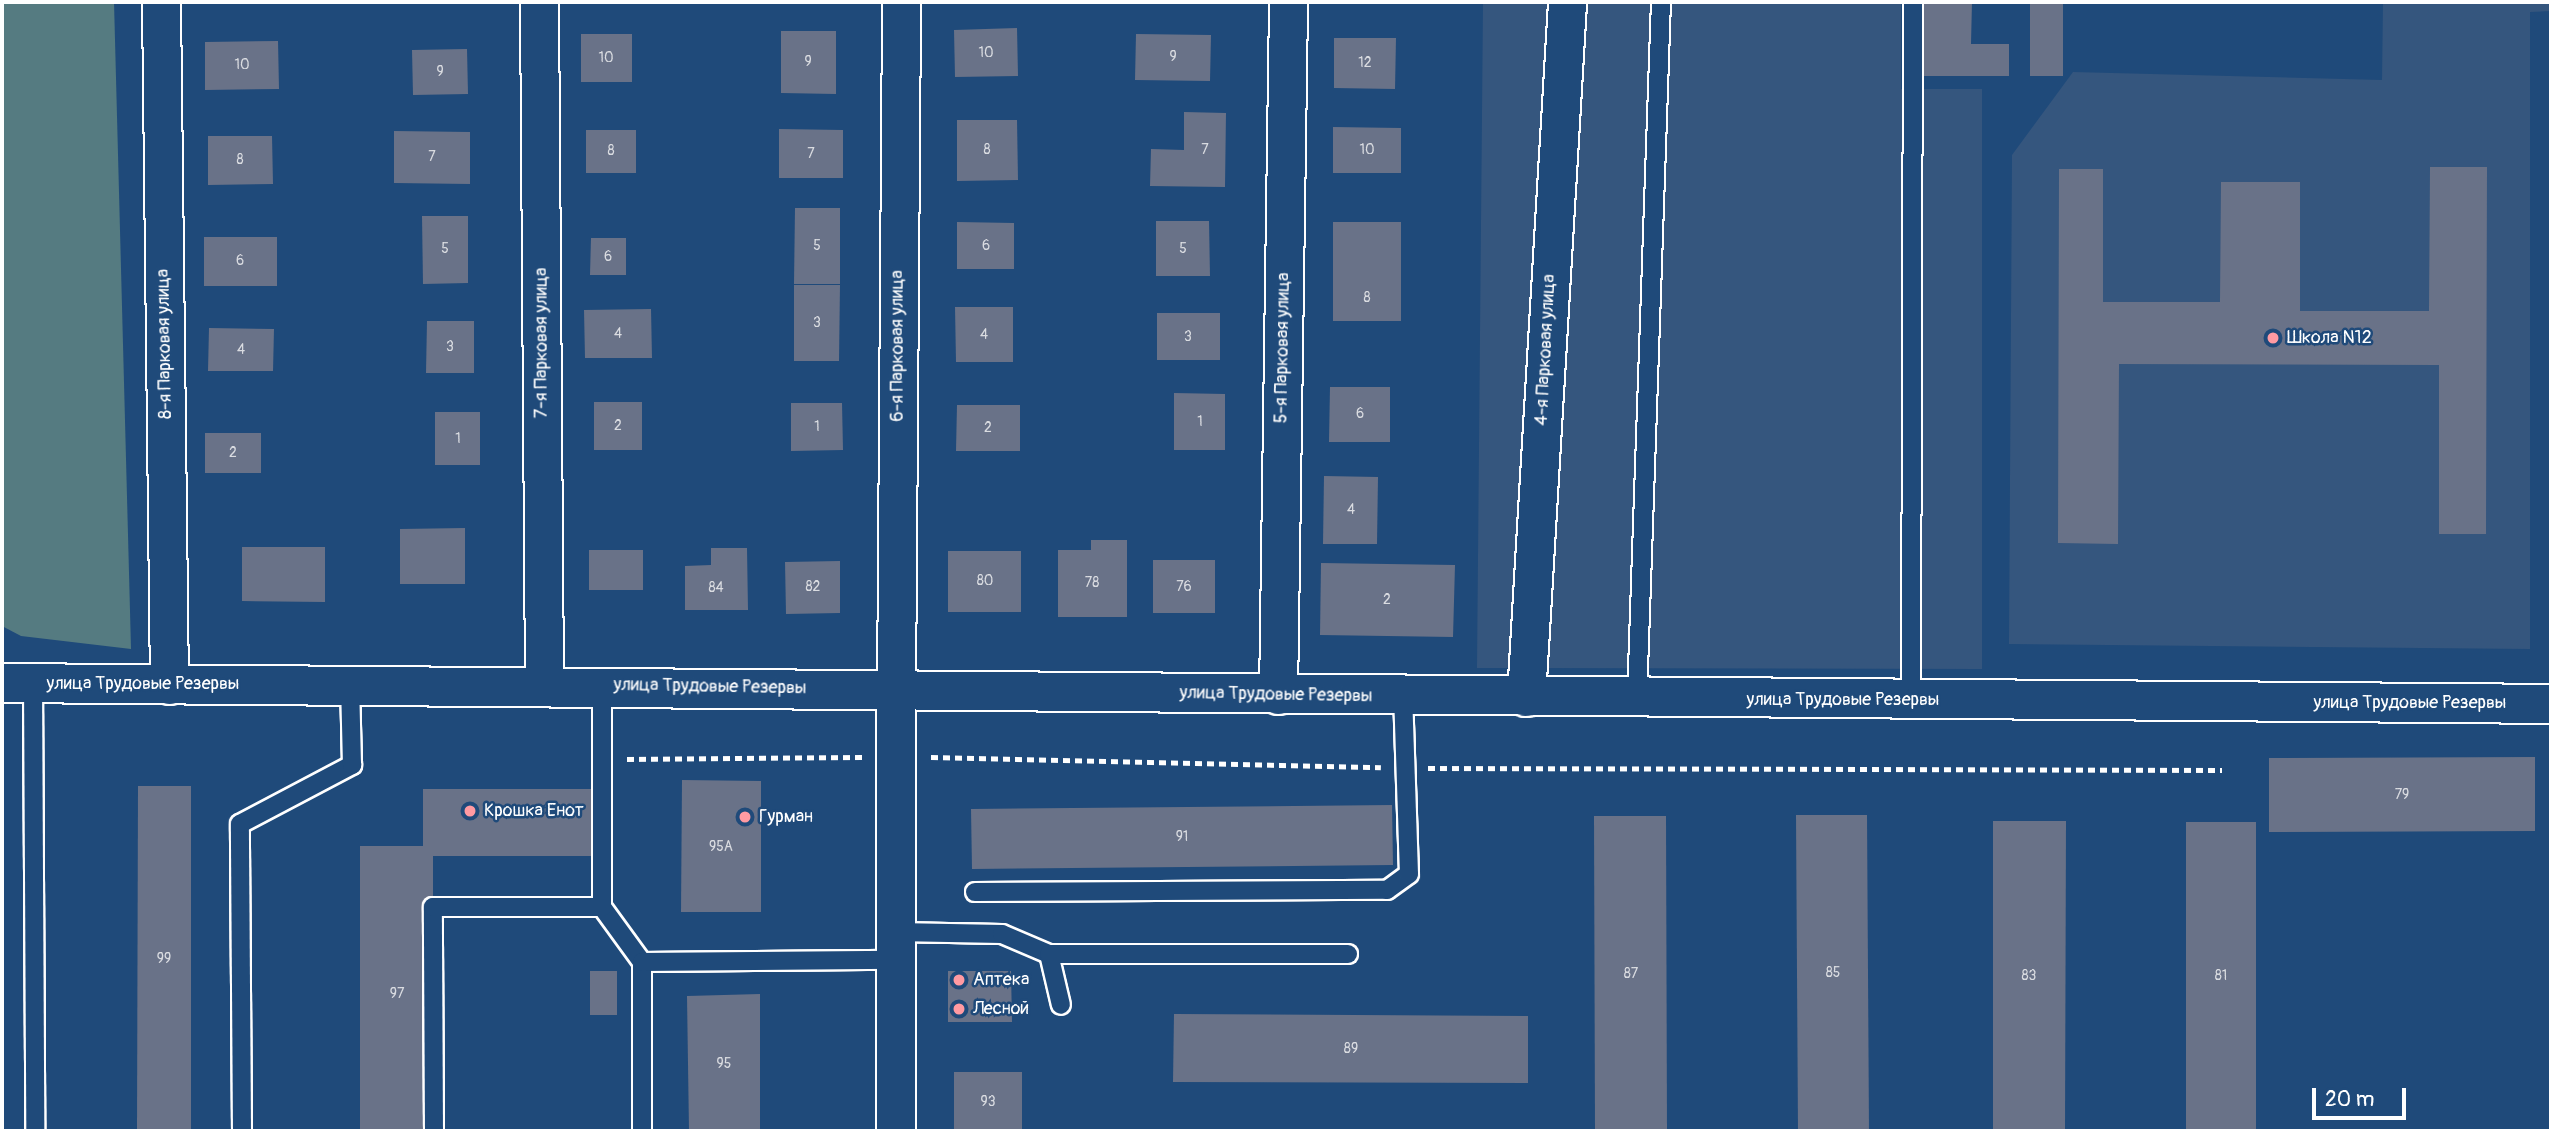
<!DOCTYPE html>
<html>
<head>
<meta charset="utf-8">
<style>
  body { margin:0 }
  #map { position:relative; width:2553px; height:1133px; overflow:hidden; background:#1f4a7a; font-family:Pangolin,sans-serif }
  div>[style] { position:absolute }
  .built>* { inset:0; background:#35567e }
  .green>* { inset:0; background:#557b81 }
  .building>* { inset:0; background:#697288 }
  .path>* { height:4.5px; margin-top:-2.25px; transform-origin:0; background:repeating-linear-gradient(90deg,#fff 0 7px,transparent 0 12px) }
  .roads { filter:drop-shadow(2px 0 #fff) drop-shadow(-2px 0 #fff) drop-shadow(0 2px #fff) drop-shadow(0 -2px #fff) }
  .service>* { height:18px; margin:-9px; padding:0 9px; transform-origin:9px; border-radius:9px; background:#1f4a7a }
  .minor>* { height:37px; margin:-18.5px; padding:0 18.5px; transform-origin:18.5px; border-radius:18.5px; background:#1f4a7a }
  .secondary>* { height:38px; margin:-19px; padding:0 19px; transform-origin:19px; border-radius:19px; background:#1f4a7a }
  .dots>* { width:19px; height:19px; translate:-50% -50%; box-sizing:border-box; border:4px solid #1f4a7a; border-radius:50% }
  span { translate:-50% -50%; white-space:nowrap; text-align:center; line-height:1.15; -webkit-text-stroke:5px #1f4a7a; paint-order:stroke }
  .number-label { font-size:14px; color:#dadce1 }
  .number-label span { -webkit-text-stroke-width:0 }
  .poi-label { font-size:18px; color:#fff }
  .left { translate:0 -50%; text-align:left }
  .street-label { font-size:18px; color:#fff }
  .frame { position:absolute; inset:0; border:4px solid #fff; pointer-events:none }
  .scale { position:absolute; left:2312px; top:1088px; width:94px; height:32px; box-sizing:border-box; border:4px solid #fff; border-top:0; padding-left:9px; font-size:21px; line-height:24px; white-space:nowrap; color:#fff; -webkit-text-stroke:5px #1f4a7a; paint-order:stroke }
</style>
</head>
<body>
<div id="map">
  <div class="built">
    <i style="clip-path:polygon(1483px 2px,1901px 2px,1901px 89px,1982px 89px,1982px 669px,1477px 668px)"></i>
    <i style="clip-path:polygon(2383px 2px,2551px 2px,2551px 11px,2530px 12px,2530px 649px,2009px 644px,2012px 155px,2073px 72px,2382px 80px)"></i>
  </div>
  <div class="green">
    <i style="clip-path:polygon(2px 2px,114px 2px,131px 649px,21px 636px,2px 626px)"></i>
  </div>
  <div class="building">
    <i style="clip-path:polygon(1923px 2px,1972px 2px,1971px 44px,2009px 44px,2009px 76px,1922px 76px)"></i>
    <i style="clip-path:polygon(2030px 2px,2063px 2px,2063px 76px,2030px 76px)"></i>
    <i style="clip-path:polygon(1017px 28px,1018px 76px,955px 77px,954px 30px)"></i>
    <i style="clip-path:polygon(781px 31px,836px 31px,836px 94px,781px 93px)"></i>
    <i style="clip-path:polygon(581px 34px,632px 34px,632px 82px,581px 82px)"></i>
    <i style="clip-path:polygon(1136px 34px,1211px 35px,1210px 81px,1135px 80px)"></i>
    <i style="clip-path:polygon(1334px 38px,1396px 38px,1395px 89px,1334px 88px)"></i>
    <i style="clip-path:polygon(278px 41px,279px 89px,205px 90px,205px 42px)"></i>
    <i style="clip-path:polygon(467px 49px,468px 94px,413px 95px,412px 50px)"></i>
    <i style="clip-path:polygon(1184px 112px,1226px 113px,1225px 187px,1150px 186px,1151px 149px,1184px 150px)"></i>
    <i style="clip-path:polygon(957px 120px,1017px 120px,1018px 180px,957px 181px)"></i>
    <i style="clip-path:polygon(1333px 127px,1401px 128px,1401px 173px,1333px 173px)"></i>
    <i style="clip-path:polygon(779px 129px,843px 130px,843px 178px,779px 178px)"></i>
    <i style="clip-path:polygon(586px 130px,636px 130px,636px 173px,586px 173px)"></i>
    <i style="clip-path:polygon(394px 131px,470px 132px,470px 184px,394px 183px)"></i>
    <i style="clip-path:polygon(208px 136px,272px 136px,273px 184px,208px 185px)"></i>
    <i style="clip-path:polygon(2430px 167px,2487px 167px,2486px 534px,2439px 534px,2439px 365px,2119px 364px,2118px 544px,2058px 543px,2059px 169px,2103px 169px,2103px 302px,2220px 302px,2221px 182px,2300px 182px,2300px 311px,2429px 311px)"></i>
    <i style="clip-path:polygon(795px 208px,840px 208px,840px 284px,794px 284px)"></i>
    <i style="clip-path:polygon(422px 216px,468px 216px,468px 283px,423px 284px)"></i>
    <i style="clip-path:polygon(1156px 221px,1209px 221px,1210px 276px,1156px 276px)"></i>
    <i style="clip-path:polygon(957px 222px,1014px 223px,1014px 269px,957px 269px)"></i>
    <i style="clip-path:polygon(1333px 222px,1401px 222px,1401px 321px,1333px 321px)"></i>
    <i style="clip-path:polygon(204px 237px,277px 237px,277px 286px,204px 286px)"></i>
    <i style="clip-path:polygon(591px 238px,626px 238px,626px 275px,590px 275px)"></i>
    <i style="clip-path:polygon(794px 285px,840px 285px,839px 361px,794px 361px)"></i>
    <i style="clip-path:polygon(955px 307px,1013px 307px,1013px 362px,956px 362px)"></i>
    <i style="clip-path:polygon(651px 309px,652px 358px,585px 358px,584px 310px)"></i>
    <i style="clip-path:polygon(1157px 313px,1220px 313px,1220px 360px,1157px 360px)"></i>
    <i style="clip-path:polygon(427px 321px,474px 321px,474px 373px,426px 373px)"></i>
    <i style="clip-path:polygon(209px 328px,274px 329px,273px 371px,208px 371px)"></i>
    <i style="clip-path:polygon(1330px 387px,1390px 387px,1390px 442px,1329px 442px)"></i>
    <i style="clip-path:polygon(1174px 393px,1225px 394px,1225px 450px,1174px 450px)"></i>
    <i style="clip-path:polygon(594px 402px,642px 402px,642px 450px,594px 450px)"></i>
    <i style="clip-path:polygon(791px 403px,842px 403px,843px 450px,791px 451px)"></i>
    <i style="clip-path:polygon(957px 405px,1020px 405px,1020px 451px,956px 451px)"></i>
    <i style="clip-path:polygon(435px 412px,480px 412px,480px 465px,435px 465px)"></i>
    <i style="clip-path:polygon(205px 433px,261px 433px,261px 473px,205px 473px)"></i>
    <i style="clip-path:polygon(1324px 476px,1378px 477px,1377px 544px,1323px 544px)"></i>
    <i style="clip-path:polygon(465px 528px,465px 584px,400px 584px,400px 529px)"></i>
    <i style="clip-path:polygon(1091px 540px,1127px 540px,1127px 617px,1058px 617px,1058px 550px,1091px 550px)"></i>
    <i style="clip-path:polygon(242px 547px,325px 547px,325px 602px,242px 601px)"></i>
    <i style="clip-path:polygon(711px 548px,747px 548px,748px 610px,685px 610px,685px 566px,711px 565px)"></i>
    <i style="clip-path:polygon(589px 550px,643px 550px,643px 590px,589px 590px)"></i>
    <i style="clip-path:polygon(948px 551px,1021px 551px,1021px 612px,948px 612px)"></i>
    <i style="clip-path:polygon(1153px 560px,1215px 560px,1215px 613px,1153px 613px)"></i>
    <i style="clip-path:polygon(840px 561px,840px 613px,786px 614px,785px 562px)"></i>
    <i style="clip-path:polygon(1321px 563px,1455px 565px,1453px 637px,1320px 635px)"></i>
    <i style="clip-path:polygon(2535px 757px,2535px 831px,2269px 832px,2269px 758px)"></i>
    <i style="clip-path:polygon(682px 780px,761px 781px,761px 912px,681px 912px)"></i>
    <i style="clip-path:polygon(138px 786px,191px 786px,191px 1131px,137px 1131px)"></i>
    <i style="clip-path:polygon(423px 789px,591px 789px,591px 856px,433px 856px,433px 1131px,360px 1131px,360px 846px,423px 846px)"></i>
    <i style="clip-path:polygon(1392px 805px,1393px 865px,972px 869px,971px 809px)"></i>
    <i style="clip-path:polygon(1796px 815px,1867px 815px,1869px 1131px,1798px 1131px)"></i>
    <i style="clip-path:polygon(1594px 816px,1666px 816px,1667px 1131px,1595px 1131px)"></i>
    <i style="clip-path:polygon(1993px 821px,2066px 821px,2065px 1131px,1993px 1131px)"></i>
    <i style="clip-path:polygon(2186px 822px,2256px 822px,2256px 1131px,2186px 1131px)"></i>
    <i style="clip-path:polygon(590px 971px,617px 971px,617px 1015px,590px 1015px)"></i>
    <i style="clip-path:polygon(948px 971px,1011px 971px,1012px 1022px,948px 1022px)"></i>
    <i style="clip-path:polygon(760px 994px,760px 1131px,689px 1131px,687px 996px)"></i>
    <i style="clip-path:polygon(1174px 1014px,1528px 1016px,1528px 1083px,1173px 1082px)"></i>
    <i style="clip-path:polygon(954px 1072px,1022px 1072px,1022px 1131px,954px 1131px)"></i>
  </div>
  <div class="path">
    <i style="left:931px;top:757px;width:450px;rotate:1.3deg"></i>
    <i style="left:627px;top:759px;width:236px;rotate:-0.5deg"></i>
    <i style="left:1428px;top:768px;width:794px;rotate:0.14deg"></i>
  </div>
  <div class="roads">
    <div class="service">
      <i style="left:33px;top:683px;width:448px;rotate:89.7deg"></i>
      <i style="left:1637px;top:699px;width:697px;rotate:-88.03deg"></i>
      <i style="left:1911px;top:700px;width:698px;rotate:-89.84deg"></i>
      <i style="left:975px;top:892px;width:412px;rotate:-0.3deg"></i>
      <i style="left:1387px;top:890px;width:27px;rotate:-36deg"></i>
      <i style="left:1409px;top:874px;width:178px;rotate:-91.9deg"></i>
      <i style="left:602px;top:907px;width:68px;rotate:54deg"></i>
      <i style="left:896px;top:932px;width:106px;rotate:1.1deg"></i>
      <i style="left:1002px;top:934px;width:51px;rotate:23.1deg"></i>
      <i style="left:1049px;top:954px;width:52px;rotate:76.8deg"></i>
      <i style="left:1049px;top:954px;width:299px"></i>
      <i style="left:242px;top:1131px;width:307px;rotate:-90.4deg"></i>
      <i style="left:240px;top:824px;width:127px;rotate:-27.8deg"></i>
      <i style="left:352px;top:765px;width:80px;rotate:-91.4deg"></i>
      <i style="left:434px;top:1131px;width:224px;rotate:-90.3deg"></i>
      <i style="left:433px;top:907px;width:169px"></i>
      <i style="left:602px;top:907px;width:222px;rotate:-90deg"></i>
      <i style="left:642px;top:1131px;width:169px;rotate:-90deg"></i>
      <i style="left:642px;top:962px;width:254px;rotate:-0.5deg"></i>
    </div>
    <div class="minor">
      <i style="left:161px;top:2px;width:683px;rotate:89.33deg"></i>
      <i style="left:539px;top:2px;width:682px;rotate:89.58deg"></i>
      <i style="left:896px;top:691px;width:689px;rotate:-89.58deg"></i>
      <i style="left:1278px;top:695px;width:693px;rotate:-89.17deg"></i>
      <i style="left:1526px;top:697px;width:696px;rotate:-86.62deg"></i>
    </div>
    <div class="secondary">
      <i style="left:2px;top:683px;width:2549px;rotate:0.47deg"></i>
      <i style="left:896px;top:1131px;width:440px;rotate:-90deg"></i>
    </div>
  </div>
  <div class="dots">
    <i style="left:2273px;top:338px;background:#ff9aa2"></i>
    <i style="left:470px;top:811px;background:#ff9aa2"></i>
    <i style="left:745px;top:817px;background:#ff9aa2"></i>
    <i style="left:959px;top:980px;background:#ff9aa2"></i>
    <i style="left:959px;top:1009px;background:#ff9aa2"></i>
  </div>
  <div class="number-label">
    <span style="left:986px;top:53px">10</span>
    <span style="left:1173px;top:57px">9</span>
    <span style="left:606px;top:58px">10</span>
    <span style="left:808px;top:62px">9</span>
    <span style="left:1365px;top:63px">12</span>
    <span style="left:242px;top:65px">10</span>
    <span style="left:440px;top:72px">9</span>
    <span style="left:987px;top:150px">8</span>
    <span style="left:1205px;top:150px">7</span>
    <span style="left:1367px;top:150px">10</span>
    <span style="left:611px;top:151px">8</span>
    <span style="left:811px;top:154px">7</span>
    <span style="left:432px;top:157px">7</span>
    <span style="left:240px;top:160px">8</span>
    <span style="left:817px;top:246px">5</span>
    <span style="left:986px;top:246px">6</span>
    <span style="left:445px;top:249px">5</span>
    <span style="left:1183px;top:249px">5</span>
    <span style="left:608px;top:257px">6</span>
    <span style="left:240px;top:261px">6</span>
    <span style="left:1367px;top:298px">8</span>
    <span style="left:817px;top:323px">3</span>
    <span style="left:618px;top:334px">4</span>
    <span style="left:984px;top:335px">4</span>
    <span style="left:1188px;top:337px">3</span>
    <span style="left:450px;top:347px">3</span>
    <span style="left:241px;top:350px">4</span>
    <span style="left:1360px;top:414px">6</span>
    <span style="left:1200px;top:422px">1</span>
    <span style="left:618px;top:426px">2</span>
    <span style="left:817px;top:427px">1</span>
    <span style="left:988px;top:428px">2</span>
    <span style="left:458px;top:439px">1</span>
    <span style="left:233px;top:453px">2</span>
    <span style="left:1351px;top:510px">4</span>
    <span style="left:985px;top:581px">80</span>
    <span style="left:1092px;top:583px">78</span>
    <span style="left:813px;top:587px">82</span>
    <span style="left:1184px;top:587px">76</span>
    <span style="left:716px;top:588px">84</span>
    <span style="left:1387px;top:600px">2</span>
    <span style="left:2402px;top:795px">79</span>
    <span style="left:1182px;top:837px">91</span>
    <span style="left:721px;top:847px">95А</span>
    <span style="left:164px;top:959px">99</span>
    <span style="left:1833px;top:973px">85</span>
    <span style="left:1631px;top:974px">87</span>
    <span style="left:2029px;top:976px">83</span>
    <span style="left:2221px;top:976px">81</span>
    <span style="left:397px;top:994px">97</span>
    <span style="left:1351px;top:1049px">89</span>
    <span style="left:724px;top:1064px">95</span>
    <span style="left:988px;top:1102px">93</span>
  </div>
  <div class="poi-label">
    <span class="left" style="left:2287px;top:338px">Школа N12</span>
    <span class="left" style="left:484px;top:811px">Крошка Енот</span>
    <span class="left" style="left:759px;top:817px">Гурман</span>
    <span class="left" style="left:973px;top:980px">Аптека</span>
    <span class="left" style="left:973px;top:1009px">Лесной</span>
  </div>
  <div class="street-label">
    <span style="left:542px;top:343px;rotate:-90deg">7-я Парковая улица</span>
    <span style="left:165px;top:344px;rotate:-91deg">8-я Парковая улица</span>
    <span style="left:898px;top:346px;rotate:-90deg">6-я Парковая улица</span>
    <span style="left:1283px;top:348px;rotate:-89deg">5-я Парковая улица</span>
    <span style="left:1546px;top:350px;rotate:-87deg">4-я Парковая улица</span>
    <span style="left:143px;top:684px">улица Трудовые Резервы</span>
    <span style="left:710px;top:687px;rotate:1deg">улица Трудовые Резервы</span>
    <span style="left:1276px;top:695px;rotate:1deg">улица Трудовые Резервы</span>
    <span style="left:1843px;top:700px">улица Трудовые Резервы</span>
    <span style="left:2410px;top:703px">улица Трудовые Резервы</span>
  </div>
  <div class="frame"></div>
  <div class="scale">20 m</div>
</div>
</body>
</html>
